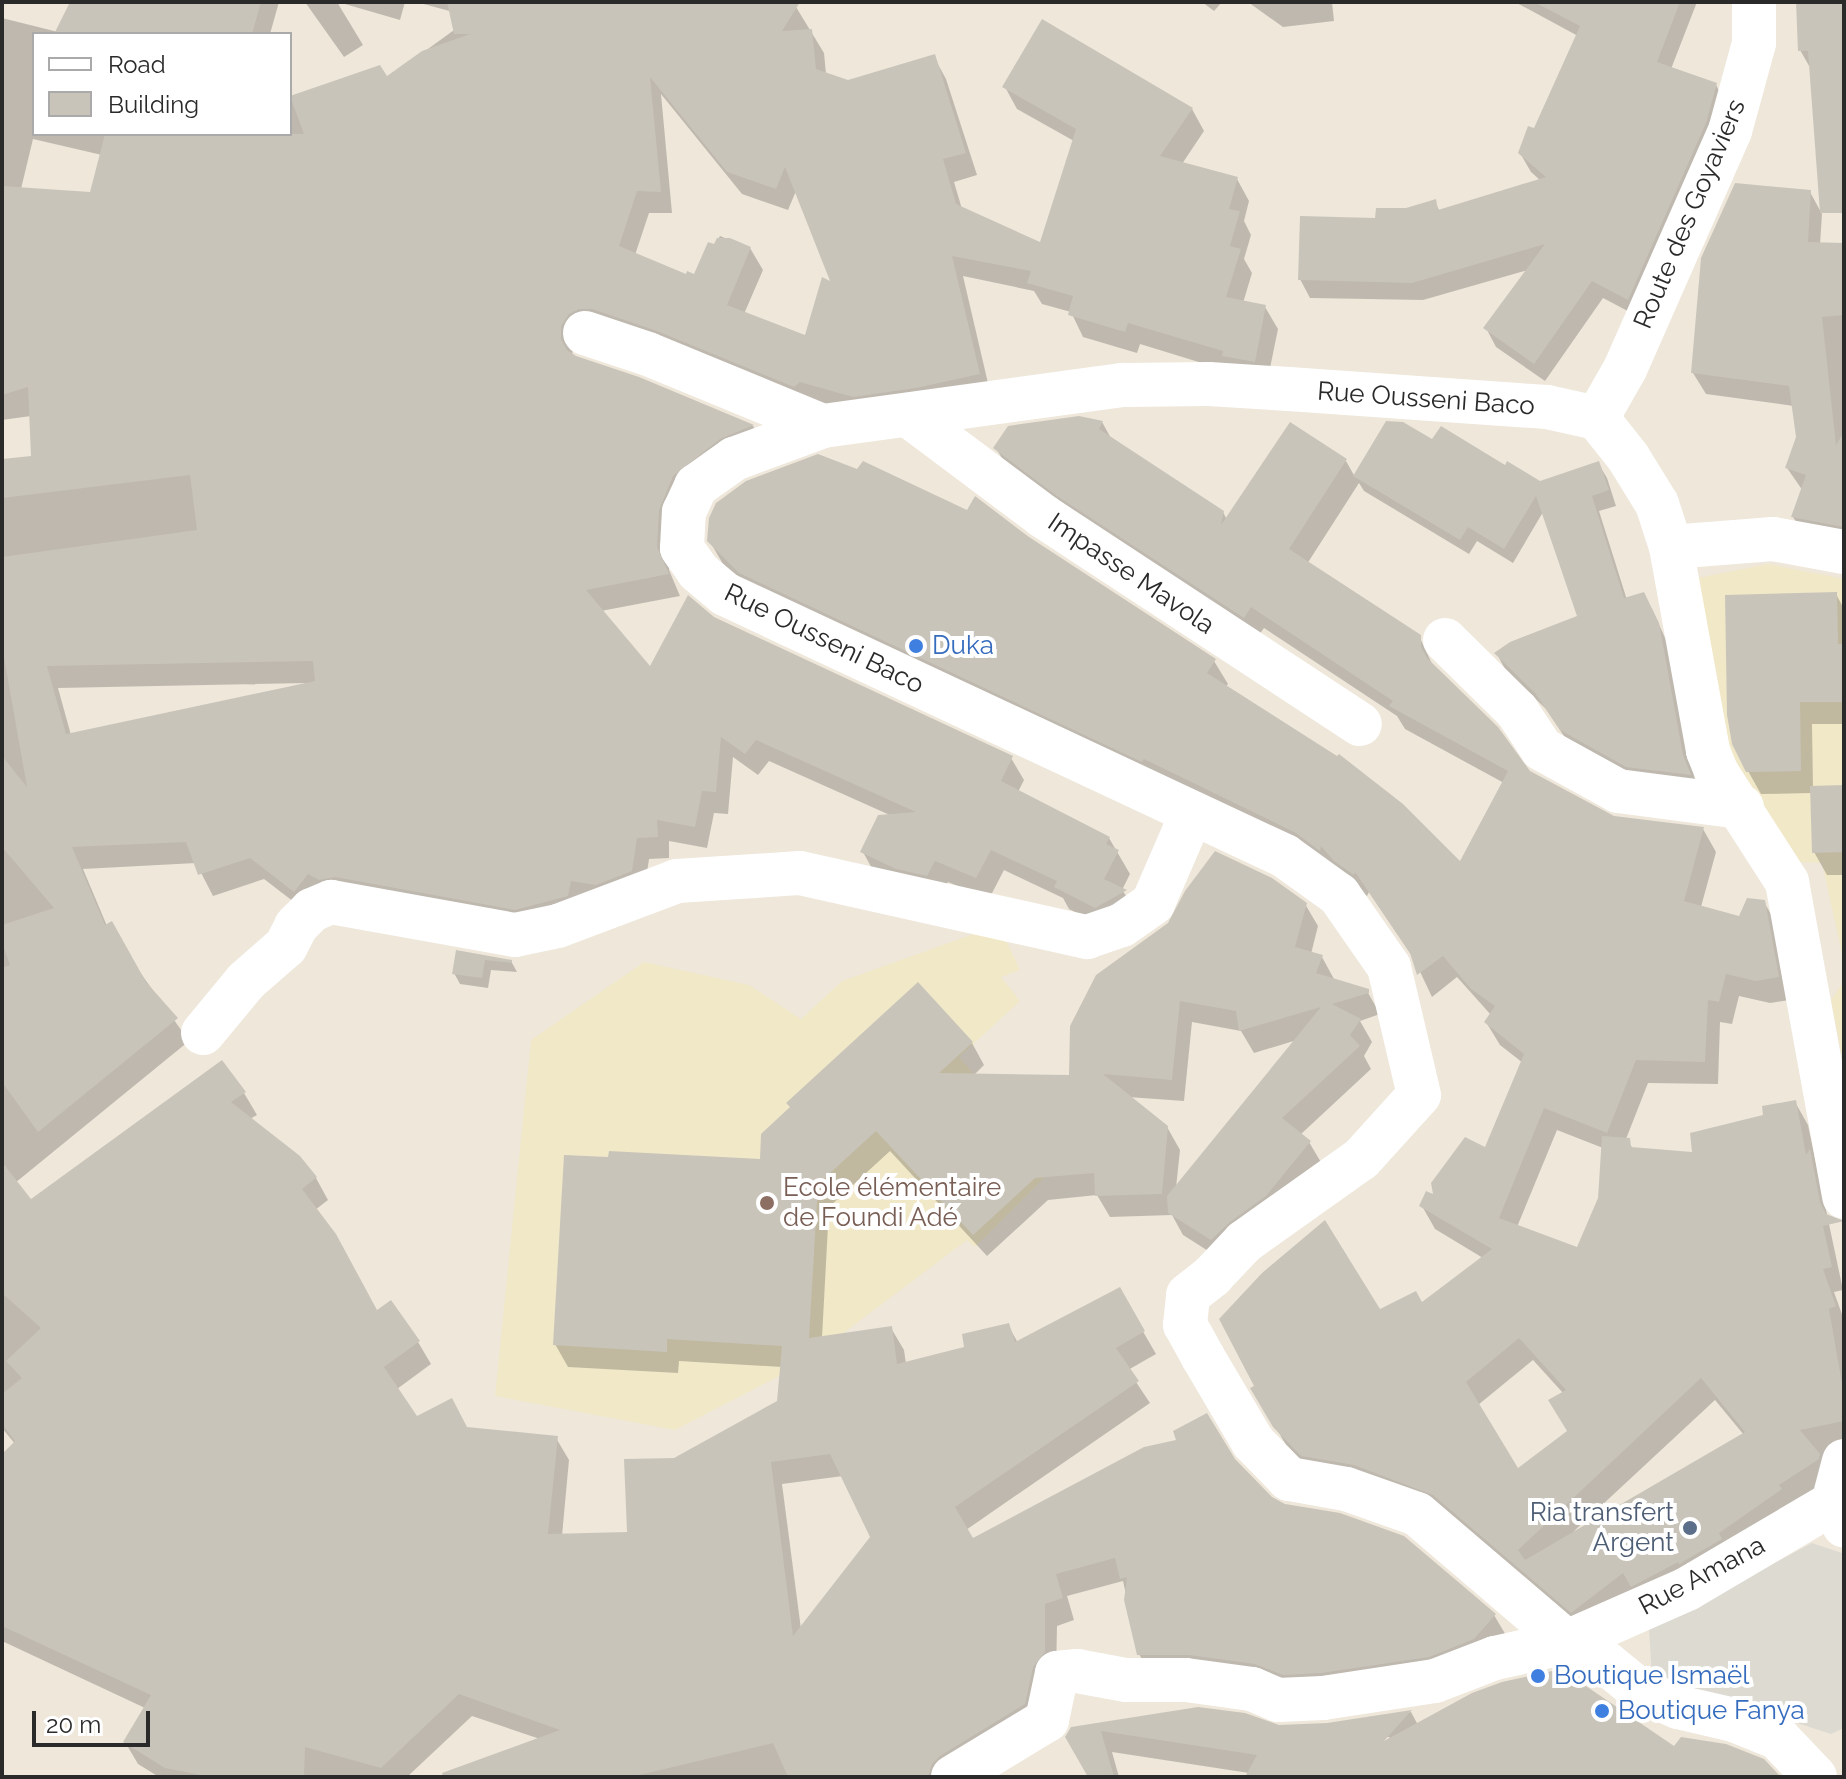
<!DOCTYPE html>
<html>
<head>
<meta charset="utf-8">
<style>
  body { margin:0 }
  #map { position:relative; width:1846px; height:1779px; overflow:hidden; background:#eee7da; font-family:Raleway,sans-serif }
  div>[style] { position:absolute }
  .education>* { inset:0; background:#f1e8c8 }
  .plaza>* { inset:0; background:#dddad2 }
  .shadow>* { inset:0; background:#0003 }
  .building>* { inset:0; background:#c9c4ba }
  .minor>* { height:44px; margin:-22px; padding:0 22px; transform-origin:22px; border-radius:22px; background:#fff }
  .dots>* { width:22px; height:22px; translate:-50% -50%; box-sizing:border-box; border:4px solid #fff; border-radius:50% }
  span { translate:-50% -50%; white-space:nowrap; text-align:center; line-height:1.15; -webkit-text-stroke:8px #fff; paint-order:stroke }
  .street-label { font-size:26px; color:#2a2a2a }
  .shop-label { font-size:26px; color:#366cbe }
  .left { translate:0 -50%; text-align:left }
  .education-label { font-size:26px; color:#785e54 }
  .service-label { font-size:26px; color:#4e5e75 }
  .right { translate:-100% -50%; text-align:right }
  .frame { position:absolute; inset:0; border:4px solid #2a2a2a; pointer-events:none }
  .legend { position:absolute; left:32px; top:32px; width:260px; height:104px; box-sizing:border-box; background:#fff; border:2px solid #aaa; margin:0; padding:10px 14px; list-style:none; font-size:24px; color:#2a2a2a }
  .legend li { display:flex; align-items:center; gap:16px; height:40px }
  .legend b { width:40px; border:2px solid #aaa }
  .scale { position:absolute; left:32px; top:1711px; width:118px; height:36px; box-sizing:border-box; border:4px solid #2a2a2a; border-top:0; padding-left:10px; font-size:24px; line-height:28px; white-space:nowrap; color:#2a2a2a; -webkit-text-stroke:6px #fff; paint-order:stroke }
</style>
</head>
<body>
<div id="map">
  <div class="education">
    <i style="clip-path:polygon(1768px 564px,1844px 579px,1844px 963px,1822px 863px,1797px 862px,1737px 777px,1688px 580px)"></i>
    <i style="clip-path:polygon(999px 925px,1020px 970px,1001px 977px,1020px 1001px,959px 1057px,1055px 1167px,975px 1247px,967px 1240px,801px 1365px,675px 1430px,495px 1396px,531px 1040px,644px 962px,749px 985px,801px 1019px,842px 981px)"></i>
    <i style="clip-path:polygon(1844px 981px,1844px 1067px,1831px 1000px)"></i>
  </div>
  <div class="plaza">
    <i style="clip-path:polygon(1812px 1543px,1842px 1553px,1844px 1557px,1844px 1728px,1831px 1734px,1652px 1676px,1649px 1629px)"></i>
  </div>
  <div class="shadow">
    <i style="clip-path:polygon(evenodd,79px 2px,279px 2px,270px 34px,34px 34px,34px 134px,290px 134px,290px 98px,318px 89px,370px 91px,472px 17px,416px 2px,787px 2px,796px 7px,824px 53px,826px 74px,848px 82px,934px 57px,946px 79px,977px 175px,954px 182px,962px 209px,1041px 245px,1074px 141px,1017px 109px,1005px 87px,1192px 109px,1204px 131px,1182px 164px,1237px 179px,1249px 201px,1244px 221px,1251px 235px,1244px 259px,1252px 273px,1243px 303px,1265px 307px,1278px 329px,1267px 383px,1140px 344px,1137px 353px,1083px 337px,1071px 312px,1042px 304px,1034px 291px,963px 276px,991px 396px,867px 418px,573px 347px,572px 356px,753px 426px,765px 447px,671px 533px,669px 570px,680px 596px,601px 611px,651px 669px,713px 618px,1011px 758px,1024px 780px,1018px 792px,1109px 838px,1130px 874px,1122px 890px,1138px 913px,1109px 929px,1069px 909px,1063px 898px,1004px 870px,989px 899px,948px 882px,940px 897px,875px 874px,863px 852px,892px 816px,769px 761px,758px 775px,733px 757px,728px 814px,714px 813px,707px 848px,669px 841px,669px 858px,649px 859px,644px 893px,579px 918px,307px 912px,264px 879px,213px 896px,196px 863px,83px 869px,107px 926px,189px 1041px,15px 1183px,30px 1202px,244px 1093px,257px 1115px,250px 1119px,299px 1157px,316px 1178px,328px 1200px,315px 1210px,377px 1313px,418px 1342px,431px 1364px,397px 1389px,416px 1418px,467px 1429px,556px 1438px,569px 1460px,562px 1536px,629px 1534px,675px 1460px,779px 1402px,782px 1367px,679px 1361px,678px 1373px,568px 1367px,555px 1344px,762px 1161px,972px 1043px,984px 1065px,973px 1076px,1071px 1077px,1305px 904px,1318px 926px,1311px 954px,1322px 957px,1334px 979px,1367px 991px,1380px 1014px,1360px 1021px,1372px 1042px,1364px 1056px,1371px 1069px,1300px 1135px,1309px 1142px,1322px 1164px,1224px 1261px,1183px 1235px,1172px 1215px,1110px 1217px,1097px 1195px,1048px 1200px,987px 1256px,890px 1151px,829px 1207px,822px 1338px,891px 1328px,904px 1350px,906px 1364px,966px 1349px,1008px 1325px,1018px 1343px,1119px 1290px,1156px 1354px,1128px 1370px,1150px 1403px,966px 1530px,972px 1541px,1233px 1460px,1271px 1499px,1494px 1615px,1507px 1637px,1334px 1695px,1152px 1676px,1139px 1654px,1123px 1581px,1067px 1596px,1074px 1620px,1057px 1626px,1056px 1675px,1037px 1726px,953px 1777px,480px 1777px,540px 1739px,472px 1716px,407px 1777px,159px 1777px,138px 1764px,125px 1742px,145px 1708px,2px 1641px,2px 1489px,110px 1560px,2px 1428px,2px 461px,33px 458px,31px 416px,2px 420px,2px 18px,58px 32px,79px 2px,661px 94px,742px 194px,788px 210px,796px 191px,834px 284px,806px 338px,744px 314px,763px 270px,750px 248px,720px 236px,695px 277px,687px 277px,635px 255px,649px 213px,672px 213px,661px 94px,79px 2px,33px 139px,102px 155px,92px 194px,21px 189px,33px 139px,79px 2px,308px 683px,71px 735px,58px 688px,308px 683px,79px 2px,1192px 1022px,1241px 1031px,1254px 1053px,1297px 1040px,1176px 1188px,1180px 1150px,1167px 1127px,1128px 1097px,1184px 1101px,1192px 1022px,79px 2px,843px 1476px,872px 1537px,801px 1629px,782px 1484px,843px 1476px)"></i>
    <i style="clip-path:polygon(305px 2px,337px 2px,363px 45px,344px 57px)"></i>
    <i style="clip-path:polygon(338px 2px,405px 2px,400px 20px)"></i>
    <i style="clip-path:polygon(1202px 2px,1222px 2px,1214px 11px)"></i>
    <i style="clip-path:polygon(1248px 2px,1332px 2px,1334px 21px,1283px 27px)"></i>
    <i style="clip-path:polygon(1515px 2px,1697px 2px,1671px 69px,1716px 85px,1726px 104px,1639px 317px,1603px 298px,1545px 381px,1496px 347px,1486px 328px,1528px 270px,1423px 300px,1310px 298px,1300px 279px,1377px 220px,1435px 202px,1440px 212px,1541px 181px,1531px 172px,1520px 153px,1535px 131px,1578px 36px)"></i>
    <i style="clip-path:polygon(1799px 2px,1844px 2px,1844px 181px,1812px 71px,1800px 50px)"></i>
    <i style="clip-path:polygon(1810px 192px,1822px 214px,1820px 245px,1844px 245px,1844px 545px,1806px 538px,1793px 517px,1803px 491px,1787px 468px,1798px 437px,1794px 406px,1706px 394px,1693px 373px)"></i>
    <i style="clip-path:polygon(evenodd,1102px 422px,1112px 440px,1223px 512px,1227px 520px,1346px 461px,1355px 477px,1433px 442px,1539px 483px,1598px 463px,1607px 478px,1616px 506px,1599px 511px,1627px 600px,1652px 609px,1666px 640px,1697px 789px,1636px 782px,1570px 745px,1546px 709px,1505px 669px,1497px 654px,1579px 617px,1543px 512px,1513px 563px,1477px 541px,1469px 554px,1364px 491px,1359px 483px,1307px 564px,1419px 636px,1433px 666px,1529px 772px,1614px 818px,1703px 829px,1716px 852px,1701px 907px,1740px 918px,1764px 902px,1777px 925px,1790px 1000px,1770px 1003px,1739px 996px,1732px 1024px,1720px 1022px,1718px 1084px,1648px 1083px,1626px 1139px,1634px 1150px,1694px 1154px,1795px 1102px,1808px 1125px,1843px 1290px,1834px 1292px,1844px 1320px,1844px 1463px,1831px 1482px,1585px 1635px,1316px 1478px,1289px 1450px,1253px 1388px,1379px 1312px,1422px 1305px,1483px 1258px,1435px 1229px,1422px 1206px,1436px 1197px,1486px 1150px,1523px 1063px,1500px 1045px,1486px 1022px,1491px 1015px,1457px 977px,1432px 997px,1414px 959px,1369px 892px,1367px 896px,1350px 883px,754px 595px,723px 564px,709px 540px,1028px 538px,1214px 661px,1228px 684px,1225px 687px,1461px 865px,1504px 783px,1405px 729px,1397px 716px,1264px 628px,1256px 639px,1009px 470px,996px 448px,1102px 422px,1557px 1130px,1603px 1148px,1600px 1198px,1578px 1249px,1517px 1227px,1557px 1130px,1102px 422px,1533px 1360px,1563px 1393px,1569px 1432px,1518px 1471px,1478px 1405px,1533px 1360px,1102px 422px,1715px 1400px,1744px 1435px,1573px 1532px,1715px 1400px)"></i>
    <i style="clip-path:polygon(1836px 594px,1844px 609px,1844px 724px,1812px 724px,1813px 788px,1844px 787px,1844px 943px,1842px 875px,1827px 875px,1814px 852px,1812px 793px,1761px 794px,1748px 771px)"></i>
    <i style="clip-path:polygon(458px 952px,511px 961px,517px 972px,491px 970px,488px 988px,460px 984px,454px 973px)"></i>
    <i style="clip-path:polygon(evenodd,1411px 1712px,1418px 1725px,1674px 1749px,1778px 1777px,1247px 1777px,1249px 1773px,1112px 1752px,1119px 1777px,1090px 1777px,1096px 1723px,1279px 1727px,1327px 1725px,1411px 1712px,1385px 1737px,1390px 1737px,1379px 1750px,1385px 1737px)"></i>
  </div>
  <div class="building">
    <i style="clip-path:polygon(70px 2px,261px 2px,252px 34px,54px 34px)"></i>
    <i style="clip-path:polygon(evenodd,447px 2px,800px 2px,782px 31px,812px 29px,816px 69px,848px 80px,935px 54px,966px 153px,943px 159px,956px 204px,1040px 242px,1076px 129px,1002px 87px,1042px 19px,1193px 108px,1160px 156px,1238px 177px,1229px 209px,1240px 211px,1230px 246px,1241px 249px,1226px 297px,1266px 305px,1255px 362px,1222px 356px,1223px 351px,1128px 323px,1125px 332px,1068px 315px,1073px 296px,1027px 283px,1031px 271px,952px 256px,980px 374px,916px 388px,853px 397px,800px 382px,794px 387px,657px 331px,592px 309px,579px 309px,569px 314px,561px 326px,561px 339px,567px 350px,576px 356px,639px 377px,754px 425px,720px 439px,673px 476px,659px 510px,657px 547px,669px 574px,586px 590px,650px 666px,688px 595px,714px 617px,1013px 756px,1001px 781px,1110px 837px,1106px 844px,1119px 850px,1104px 879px,1127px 890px,1095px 908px,1054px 887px,1057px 881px,991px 850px,976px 878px,935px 861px,927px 876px,896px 869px,860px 852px,878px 815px,916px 812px,756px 740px,745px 754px,721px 737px,716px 792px,702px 791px,695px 827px,657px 820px,658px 837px,637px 838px,632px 871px,596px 885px,571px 881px,568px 896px,515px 910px,335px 877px,319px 880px,308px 874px,294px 892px,250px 858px,198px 875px,186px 842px,72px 847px,105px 925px,112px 921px,146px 982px,178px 1018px,38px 1132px,2px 1082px,2px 968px,10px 965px,2px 943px,2px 925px,54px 908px,2px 847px,2px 756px,27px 787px,2px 646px,2px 557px,197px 530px,190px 475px,2px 498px,2px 459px,31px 456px,28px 387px,2px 395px,2px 186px,90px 192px,105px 134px,304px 134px,290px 96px,380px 65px,387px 76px,422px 51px,470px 34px,454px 34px,447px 2px,650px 77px,727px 172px,776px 189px,785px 167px,830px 281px,822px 277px,805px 335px,727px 305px,751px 247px,730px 238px,717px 238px,714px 244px,708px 242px,694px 274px,687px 271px,686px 274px,619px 246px,637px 191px,661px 192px,650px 77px,447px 2px,313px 661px,315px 681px,66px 734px,47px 666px,313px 661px)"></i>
    <i style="clip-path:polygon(1534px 2px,1680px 2px,1657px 62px,1717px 83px,1706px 123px,1628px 300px,1592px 281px,1534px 364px,1483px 328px,1545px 244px,1412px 283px,1298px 280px,1300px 216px,1375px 218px,1376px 208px,1406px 208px,1436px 199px,1438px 210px,1546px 177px,1518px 153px,1528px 126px,1534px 128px,1580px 26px)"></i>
    <i style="clip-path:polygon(1796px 2px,1844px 2px,1844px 213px,1820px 213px,1808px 51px,1798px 51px)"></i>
    <i style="clip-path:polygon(1735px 183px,1811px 190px,1808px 242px,1844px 243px,1844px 315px,1822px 317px,1836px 445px,1844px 432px,1844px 527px,1791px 517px,1806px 475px,1785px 468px,1796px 437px,1789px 386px,1691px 373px,1701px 258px)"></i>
    <i style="clip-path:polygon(evenodd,1079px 416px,1103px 421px,1099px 429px,1224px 511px,1221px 525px,1290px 422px,1347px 459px,1289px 549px,1421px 635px,1421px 647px,1427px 658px,1498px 727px,1530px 771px,1614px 816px,1704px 827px,1684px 901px,1739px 916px,1747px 898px,1765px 900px,1779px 977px,1756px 981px,1726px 974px,1719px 1002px,1708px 1000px,1705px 1062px,1636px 1060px,1607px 1133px,1544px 1108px,1499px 1218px,1577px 1247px,1598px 1198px,1602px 1136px,1630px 1138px,1631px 1147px,1692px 1152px,1690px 1133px,1763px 1115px,1762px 1106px,1796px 1100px,1806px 1155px,1810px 1149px,1820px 1202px,1826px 1214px,1844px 1221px,1823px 1226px,1832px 1267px,1823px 1269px,1836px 1306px,1829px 1309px,1844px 1395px,1844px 1421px,1800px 1430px,1820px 1454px,1819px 1459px,1779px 1485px,1782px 1489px,1719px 1533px,1722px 1539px,1679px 1564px,1678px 1562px,1631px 1587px,1623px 1573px,1571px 1613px,1433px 1495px,1354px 1465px,1301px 1456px,1273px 1427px,1250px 1388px,1254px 1386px,1219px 1319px,1262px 1273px,1325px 1220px,1380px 1309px,1416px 1291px,1422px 1302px,1492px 1249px,1419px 1206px,1426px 1191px,1433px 1194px,1431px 1183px,1465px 1137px,1485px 1147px,1524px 1054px,1484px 1022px,1495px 1006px,1471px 989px,1443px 956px,1417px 975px,1410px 953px,1355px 872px,1354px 875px,1334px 861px,1321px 846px,1320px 851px,1296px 833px,1144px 759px,1142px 762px,739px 573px,707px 541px,709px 518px,716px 503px,746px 481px,818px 454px,857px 469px,863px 461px,967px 510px,975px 496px,1029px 537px,1216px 659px,1207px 673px,1337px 756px,1339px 754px,1403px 804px,1460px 861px,1508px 771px,1389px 706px,1393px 701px,1251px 607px,1244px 618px,1057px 496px,993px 448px,1008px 426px,1079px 416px,1519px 1338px,1566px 1390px,1548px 1400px,1567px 1431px,1518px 1468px,1466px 1382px,1519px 1338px,1079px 416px,1701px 1378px,1745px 1432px,1525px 1560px,1518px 1550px,1701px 1378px)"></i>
    <i style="clip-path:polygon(1386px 421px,1403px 422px,1432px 439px,1441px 426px,1505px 465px,1507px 461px,1540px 481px,1599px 461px,1609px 490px,1592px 496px,1624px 598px,1644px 592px,1659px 623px,1683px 755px,1691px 775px,1626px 767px,1560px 730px,1535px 693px,1494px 653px,1510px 642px,1577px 616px,1536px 496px,1504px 549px,1468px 527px,1460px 540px,1353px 476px)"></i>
    <i style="clip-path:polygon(1837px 592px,1838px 644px,1844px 644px,1844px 702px,1800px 702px,1801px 771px,1746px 772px,1732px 744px,1727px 715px,1725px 595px)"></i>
    <i style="clip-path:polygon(1844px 785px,1844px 852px,1812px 853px,1810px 786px)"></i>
    <i style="clip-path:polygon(evenodd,1215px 851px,1272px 878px,1307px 903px,1295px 947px,1323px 955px,1316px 973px,1369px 989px,1369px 993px,1332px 1004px,1361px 1019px,1350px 1035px,1360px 1046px,1282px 1118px,1311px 1141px,1266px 1196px,1230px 1222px,1211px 1240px,1168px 1213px,1167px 1196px,1321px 1007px,1239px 1031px,1236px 1011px,1180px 1001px,1172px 1080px,1103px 1074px,1168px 1126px,1162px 1194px,1095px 1196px,1094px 1173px,1035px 1178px,973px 1235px,876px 1131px,818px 1184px,809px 1338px,892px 1326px,897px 1364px,964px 1347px,962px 1334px,1009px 1323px,1015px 1342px,1120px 1287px,1145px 1331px,1116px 1348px,1139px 1381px,955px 1507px,973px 1538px,1144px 1447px,1176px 1440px,1173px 1431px,1207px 1413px,1235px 1459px,1272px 1497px,1285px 1504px,1340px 1513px,1404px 1536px,1496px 1614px,1474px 1639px,1429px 1657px,1321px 1673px,1283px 1675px,1255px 1664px,1189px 1655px,1137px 1655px,1124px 1600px,1127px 1577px,1120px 1579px,1115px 1558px,1056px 1574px,1063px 1598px,1045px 1604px,1045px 1652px,1033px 1667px,1025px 1704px,940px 1756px,932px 1764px,928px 1777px,788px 1777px,773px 1743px,631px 1777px,443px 1777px,442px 1773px,560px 1730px,459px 1694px,381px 1768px,305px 1747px,304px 1777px,211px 1777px,165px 1768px,123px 1742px,151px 1695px,2px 1626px,2px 1454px,15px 1441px,2px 1424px,2px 1394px,22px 1378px,6px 1361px,41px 1328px,2px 1293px,2px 1162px,31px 1199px,222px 1060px,246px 1092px,231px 1102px,300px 1156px,317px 1177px,302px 1189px,336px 1234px,377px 1310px,391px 1300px,420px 1341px,384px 1367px,417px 1416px,452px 1398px,467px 1427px,558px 1436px,548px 1534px,627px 1532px,624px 1459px,674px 1458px,777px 1401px,782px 1346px,667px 1339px,667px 1352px,553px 1345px,564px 1155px,608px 1157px,609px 1151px,760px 1159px,761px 1134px,790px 1107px,786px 1103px,918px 982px,973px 1042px,939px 1073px,1069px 1075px,1070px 1026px,1096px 975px,1168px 923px,1185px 891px,1215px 851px,830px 1454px,870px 1537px,793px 1636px,771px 1462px,830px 1454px)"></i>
    <i style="clip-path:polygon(456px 950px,512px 960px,512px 963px,485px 960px,482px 978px,452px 974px)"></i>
    <i style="clip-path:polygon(1561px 1669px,1674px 1746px,1681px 1737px,1726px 1744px,1764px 1759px,1781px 1777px,1245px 1777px,1257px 1755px,1101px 1731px,1114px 1777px,1088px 1777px,1065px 1737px,1071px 1727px,1198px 1707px,1245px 1713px,1279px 1725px,1327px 1723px,1412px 1710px,1384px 1741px,1472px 1693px,1502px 1682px)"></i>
  </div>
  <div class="minor">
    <i style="left:585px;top:333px;width:66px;rotate:18.4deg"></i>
    <i style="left:648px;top:354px;width:189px;rotate:22.4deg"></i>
    <i style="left:908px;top:415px;width:169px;rotate:36.8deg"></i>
    <i style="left:1043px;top:516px;width:379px;rotate:33.3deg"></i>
    <i style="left:1597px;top:418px;width:56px;rotate:-60.3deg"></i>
    <i style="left:1625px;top:369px;width:260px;rotate:-66.2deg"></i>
    <i style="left:1730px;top:131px;width:91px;rotate:-74.7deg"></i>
    <i style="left:1754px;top:43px;width:41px;rotate:-90deg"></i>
    <i style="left:1671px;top:547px;width:102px;rotate:-4.5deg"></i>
    <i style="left:1773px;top:539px;width:72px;rotate:10.4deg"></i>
    <i style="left:1445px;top:640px;width:101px;rotate:44.6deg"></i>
    <i style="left:1517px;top:711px;width:45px;rotate:56.7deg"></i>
    <i style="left:1542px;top:749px;width:87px;rotate:28.9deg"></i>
    <i style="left:1618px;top:791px;width:125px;rotate:7.4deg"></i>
    <i style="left:203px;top:1033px;width:67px;rotate:-50.4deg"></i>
    <i style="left:246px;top:981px;width:53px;rotate:-41.2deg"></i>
    <i style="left:286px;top:946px;width:22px;rotate:-63deg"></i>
    <i style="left:296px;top:926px;width:23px;rotate:-45deg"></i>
    <i style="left:312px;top:910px;width:21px;rotate:-23deg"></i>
    <i style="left:331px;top:902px;width:187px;rotate:10.2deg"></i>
    <i style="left:515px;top:935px;width:44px;rotate:-11.8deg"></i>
    <i style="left:558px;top:926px;width:127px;rotate:-20.7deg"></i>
    <i style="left:677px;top:881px;width:123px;rotate:-3.7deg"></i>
    <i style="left:800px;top:873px;width:294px;rotate:12.6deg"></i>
    <i style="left:1087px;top:937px;width:37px;rotate:-19deg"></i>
    <i style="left:1122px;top:925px;width:38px;rotate:-35deg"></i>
    <i style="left:1153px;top:903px;width:96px;rotate:-66.6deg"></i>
    <i style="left:1844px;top:1461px;width:43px;rotate:104.7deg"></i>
    <i style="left:1833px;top:1503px;width:25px;rotate:64deg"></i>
    <i style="left:953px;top:1777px;width:110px;rotate:-31.2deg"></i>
    <i style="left:1047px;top:1720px;width:48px;rotate:-78deg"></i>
    <i style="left:1057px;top:1673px;width:20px;rotate:-6deg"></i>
    <i style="left:1077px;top:1671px;width:50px;rotate:10.4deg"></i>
    <i style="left:1126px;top:1680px;width:60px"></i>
    <i style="left:1186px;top:1680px;width:67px;rotate:7.8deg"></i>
    <i style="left:1252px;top:1689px;width:28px;rotate:23deg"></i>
    <i style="left:1278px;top:1700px;width:45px;rotate:-2.5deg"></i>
    <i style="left:1323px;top:1698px;width:113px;rotate:-8.6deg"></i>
    <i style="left:1435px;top:1681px;width:64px;rotate:-21deg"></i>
    <i style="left:1495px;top:1658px;width:74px;rotate:-12.5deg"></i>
    <i style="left:1567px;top:1642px;width:131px;rotate:-23.8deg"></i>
    <i style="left:1687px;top:1589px;width:169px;rotate:-30.5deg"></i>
    <i style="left:1815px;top:1777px;width:54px;rotate:-133.5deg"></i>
    <i style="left:1778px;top:1738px;width:48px;rotate:-157.8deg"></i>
    <i style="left:1734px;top:1720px;width:57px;rotate:-166.9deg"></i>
    <i style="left:1678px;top:1707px;width:43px;rotate:-156.4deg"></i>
    <i style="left:1639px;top:1690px;width:43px;rotate:-140.7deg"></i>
    <i style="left:1606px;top:1663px;width:44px;rotate:-151.7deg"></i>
    <i style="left:1567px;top:1642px;width:197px;rotate:-139.5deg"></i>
    <i style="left:1417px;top:1514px;width:75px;rotate:-160.6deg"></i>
    <i style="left:1346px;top:1489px;width:58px;rotate:-170deg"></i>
    <i style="left:1289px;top:1479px;width:52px;rotate:-134.2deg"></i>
    <i style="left:1253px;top:1442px;width:99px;rotate:-120.5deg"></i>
    <i style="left:1203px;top:1357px;width:37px;rotate:-119deg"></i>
    <i style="left:1185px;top:1325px;width:30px;rotate:-84deg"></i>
    <i style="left:1188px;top:1295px;width:31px;rotate:-38deg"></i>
    <i style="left:1212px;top:1276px;width:47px;rotate:-46.7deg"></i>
    <i style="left:1244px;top:1242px;width:143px;rotate:-35.4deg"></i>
    <i style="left:1361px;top:1159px;width:86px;rotate:-47.8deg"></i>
    <i style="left:1419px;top:1095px;width:131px;rotate:-103.2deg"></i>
    <i style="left:1389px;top:967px;width:88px;rotate:-124.8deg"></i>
    <i style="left:1339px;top:895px;width:67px;rotate:-144.2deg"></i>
    <i style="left:1285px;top:856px;width:618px;rotate:-154.93deg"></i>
    <i style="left:725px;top:594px;width:35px;rotate:-140deg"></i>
    <i style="left:698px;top:571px;width:28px;rotate:-125deg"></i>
    <i style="left:682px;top:548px;width:36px;rotate:-87deg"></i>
    <i style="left:684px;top:512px;width:29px;rotate:-65deg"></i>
    <i style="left:696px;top:486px;width:47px;rotate:-35.4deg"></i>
    <i style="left:734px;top:459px;width:95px;rotate:-20.3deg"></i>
    <i style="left:823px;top:426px;width:303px;rotate:-7.8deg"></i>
    <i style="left:1123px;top:385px;width:86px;rotate:-0.7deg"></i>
    <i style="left:1209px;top:384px;width:80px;rotate:3.6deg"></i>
    <i style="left:1289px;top:389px;width:259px;rotate:4deg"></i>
    <i style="left:1547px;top:407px;width:51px;rotate:12.4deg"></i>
    <i style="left:1597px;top:418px;width:50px;rotate:51.5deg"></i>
    <i style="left:1628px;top:457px;width:55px;rotate:58.3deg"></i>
    <i style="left:1657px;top:504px;width:45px;rotate:72deg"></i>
    <i style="left:1671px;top:547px;width:207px;rotate:79.7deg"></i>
    <i style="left:1708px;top:751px;width:24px;rotate:68deg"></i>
    <i style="left:1717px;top:773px;width:130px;rotate:57.3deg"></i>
    <i style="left:1787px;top:882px;width:320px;rotate:79.7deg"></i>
  </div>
  <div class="dots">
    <i style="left:916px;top:646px;background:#3f7fe0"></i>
    <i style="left:767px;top:1203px;background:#8d6e63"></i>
    <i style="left:1690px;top:1528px;background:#5c6f8a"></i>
    <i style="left:1538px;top:1676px;background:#3f7fe0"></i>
    <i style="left:1602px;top:1711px;background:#3f7fe0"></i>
  </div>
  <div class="street-label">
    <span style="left:1690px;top:214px;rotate:-67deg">Route des Goyaviers</span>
    <span style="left:1426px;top:399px;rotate:4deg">Rue Ousseni Baco</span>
    <span style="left:1131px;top:574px;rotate:34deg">Impasse Mavola</span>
    <span style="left:824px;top:639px;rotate:26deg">Rue Ousseni Baco</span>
    <span style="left:1702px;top:1576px;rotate:-28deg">Rue Amana</span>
  </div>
  <div class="shop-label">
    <span class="left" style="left:932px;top:646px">Duka</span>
    <span class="left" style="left:1554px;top:1676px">Boutique Ismaël</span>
    <span class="left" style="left:1618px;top:1711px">Boutique Fanya</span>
  </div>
  <div class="education-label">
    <span class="left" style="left:783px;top:1203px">Ecole élémentaire<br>de Foundi Adé</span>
  </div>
  <div class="service-label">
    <span class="right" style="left:1674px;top:1528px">Ria transfert<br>Argent</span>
  </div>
  <div class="frame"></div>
  <ul class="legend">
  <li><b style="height:10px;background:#fff"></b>Road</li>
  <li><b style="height:22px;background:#c9c4ba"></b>Building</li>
  </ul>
  <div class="scale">20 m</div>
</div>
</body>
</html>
